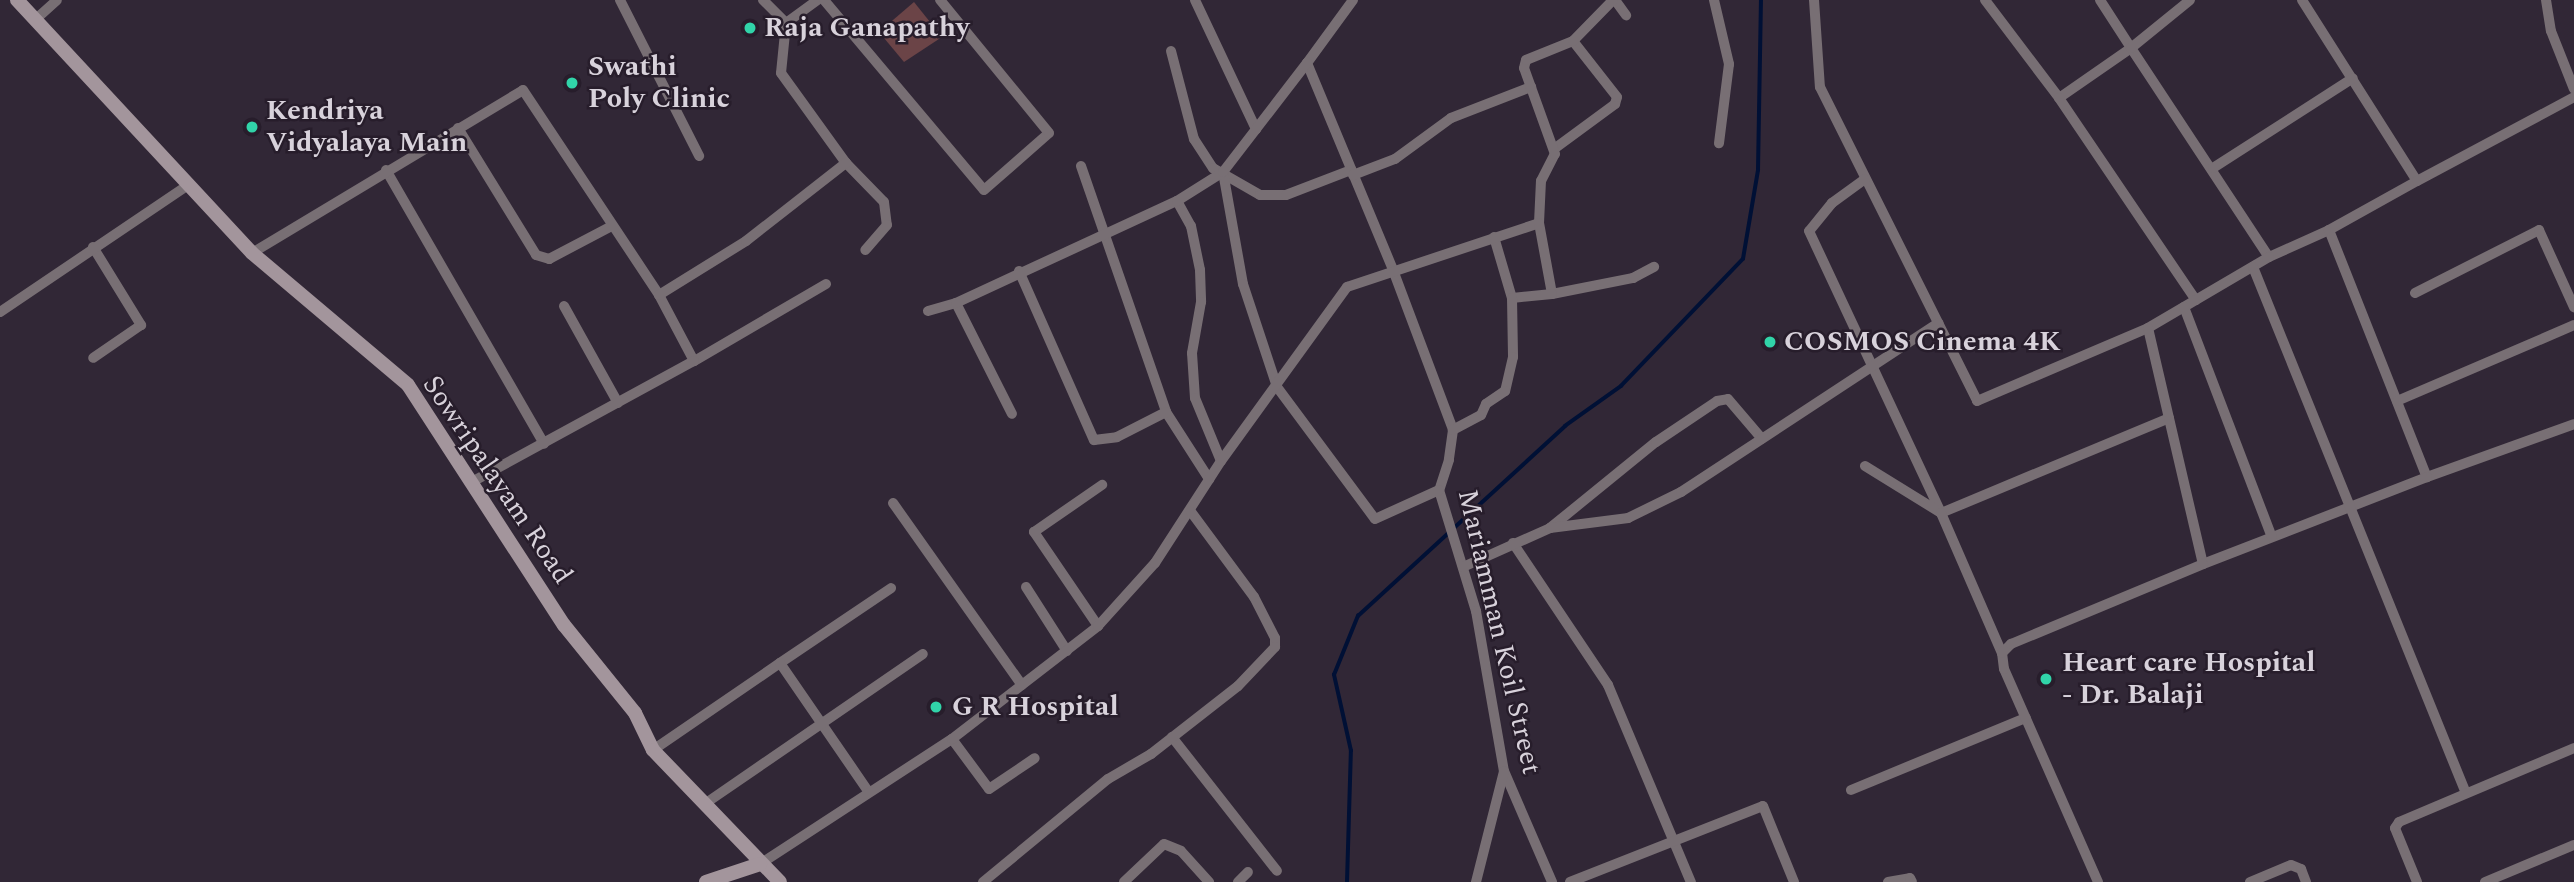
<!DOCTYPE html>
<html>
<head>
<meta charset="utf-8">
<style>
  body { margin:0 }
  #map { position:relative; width:2574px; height:882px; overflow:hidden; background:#312736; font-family:Spectral,serif }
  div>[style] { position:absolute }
  .green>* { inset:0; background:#6b4447 }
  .stream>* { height:3.5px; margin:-1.75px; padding:0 1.75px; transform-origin:1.75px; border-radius:1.75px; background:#001035 }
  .street>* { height:10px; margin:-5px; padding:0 5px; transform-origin:5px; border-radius:5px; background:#786f74 }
  .secondary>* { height:14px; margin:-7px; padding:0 7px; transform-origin:7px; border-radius:7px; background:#a3959c }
  .dots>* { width:19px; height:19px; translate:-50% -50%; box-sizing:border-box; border:4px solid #271d2b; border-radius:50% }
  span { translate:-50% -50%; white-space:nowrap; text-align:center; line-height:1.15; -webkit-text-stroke:5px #271d2b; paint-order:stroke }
  .poi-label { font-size:28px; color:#d8d2db; font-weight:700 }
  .left { translate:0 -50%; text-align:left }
  .street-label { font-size:28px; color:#d8d2db }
</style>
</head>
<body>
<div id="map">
  <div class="green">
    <i style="clip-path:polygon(914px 2px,942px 37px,904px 62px,879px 32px)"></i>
  </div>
  <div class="stream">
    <i style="left:1347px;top:882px;width:131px;rotate:-88.3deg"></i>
    <i style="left:1351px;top:751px;width:78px;rotate:-102.6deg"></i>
    <i style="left:1334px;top:675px;width:64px;rotate:-67.9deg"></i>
    <i style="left:1358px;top:616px;width:281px;rotate:-42.5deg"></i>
    <i style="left:1565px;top:426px;width:69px;rotate:-35.5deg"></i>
    <i style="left:1621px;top:386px;width:176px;rotate:-46.2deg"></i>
    <i style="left:1743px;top:259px;width:90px;rotate:-80.4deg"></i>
    <i style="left:1758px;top:170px;width:170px;rotate:-89deg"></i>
  </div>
  <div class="street">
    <i style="left:620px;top:0;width:175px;rotate:63.1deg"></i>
    <i style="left:763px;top:0;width:33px;rotate:45deg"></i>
    <i style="left:786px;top:23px;width:39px;rotate:-36deg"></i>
    <i style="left:824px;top:0;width:248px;rotate:49.9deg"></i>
    <i style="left:984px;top:190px;width:86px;rotate:-41.2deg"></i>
    <i style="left:1049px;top:133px;width:172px;rotate:-129.3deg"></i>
    <i style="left:1195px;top:0;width:143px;rotate:64.7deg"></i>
    <i style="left:1353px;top:0;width:78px;rotate:126.1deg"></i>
    <i style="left:1307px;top:63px;width:224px;rotate:67.4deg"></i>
    <i style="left:1393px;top:270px;width:171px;rotate:69.4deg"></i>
    <i style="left:1453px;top:430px;width:30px;rotate:98deg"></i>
    <i style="left:1449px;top:460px;width:32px;rotate:108deg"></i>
    <i style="left:1439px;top:490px;width:127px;rotate:73deg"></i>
    <i style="left:1476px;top:611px;width:162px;rotate:80.1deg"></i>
    <i style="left:1504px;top:771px;width:121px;rotate:66.6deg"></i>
    <i style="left:1615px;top:0;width:19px;rotate:54deg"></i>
    <i style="left:1714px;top:0;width:66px;rotate:76.8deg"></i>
    <i style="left:1729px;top:64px;width:80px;rotate:97.2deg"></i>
    <i style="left:1814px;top:0;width:87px;rotate:86.1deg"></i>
    <i style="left:1820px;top:87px;width:351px;rotate:63.4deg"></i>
    <i style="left:1977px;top:401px;width:186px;rotate:-23.1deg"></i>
    <i style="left:1985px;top:0;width:123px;rotate:52.9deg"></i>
    <i style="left:2059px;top:98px;width:88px;rotate:-34.8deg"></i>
    <i style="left:2131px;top:48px;width:250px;rotate:56.6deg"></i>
    <i style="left:2269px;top:257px;width:66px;rotate:-24.2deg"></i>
    <i style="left:2329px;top:230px;width:266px;rotate:68.4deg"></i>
    <i style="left:2427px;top:477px;width:156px;rotate:-19.8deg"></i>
    <i style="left:2100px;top:0;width:57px;rotate:57.1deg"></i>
    <i style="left:2131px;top:48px;width:76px;rotate:-39.1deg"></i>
    <i style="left:2302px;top:0;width:214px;rotate:57.6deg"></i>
    <i style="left:2417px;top:181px;width:101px;rotate:150.9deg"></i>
    <i style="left:2546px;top:0;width:31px;rotate:81deg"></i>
    <i style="left:2551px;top:31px;width:62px;rotate:68.4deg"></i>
    <i style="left:36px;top:19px;width:28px;rotate:-42deg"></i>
    <i style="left:786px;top:23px;width:50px;rotate:95.7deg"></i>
    <i style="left:781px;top:73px;width:111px;rotate:54.2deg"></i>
    <i style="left:846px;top:163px;width:54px;rotate:45.7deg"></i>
    <i style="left:884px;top:202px;width:23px;rotate:83deg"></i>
    <i style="left:887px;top:225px;width:33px;rotate:131deg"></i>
    <i style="left:1171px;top:51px;width:91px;rotate:75.4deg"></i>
    <i style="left:1194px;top:139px;width:35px;rotate:57deg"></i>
    <i style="left:1213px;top:168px;width:54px;rotate:29.9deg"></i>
    <i style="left:1260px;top:195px;width:26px"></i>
    <i style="left:1286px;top:195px;width:70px;rotate:-21deg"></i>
    <i style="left:2059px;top:98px;width:244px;rotate:55.9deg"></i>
    <i style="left:458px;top:128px;width:149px;rotate:58.4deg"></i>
    <i style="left:536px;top:255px;width:14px;rotate:17deg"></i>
    <i style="left:549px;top:259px;width:69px;rotate:-27.7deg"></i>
    <i style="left:1554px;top:149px;width:76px;rotate:-36.4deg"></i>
    <i style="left:1615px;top:104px;width:7px;rotate:-74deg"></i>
    <i style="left:1617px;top:97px;width:71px;rotate:-128.2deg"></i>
    <i style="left:1081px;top:166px;width:260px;rotate:70.9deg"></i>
    <i style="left:1166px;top:412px;width:80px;rotate:57.3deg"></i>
    <i style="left:2213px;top:168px;width:166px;rotate:-32.7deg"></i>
    <i style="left:386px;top:170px;width:316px;rotate:60deg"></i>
    <i style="left:1223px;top:172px;width:114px;rotate:79.9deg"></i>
    <i style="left:1243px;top:284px;width:108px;rotate:71.7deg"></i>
    <i style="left:1277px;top:387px;width:164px;rotate:53.4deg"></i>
    <i style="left:1375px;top:519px;width:70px;rotate:-24.4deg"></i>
    <i style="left:1353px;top:175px;width:45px;rotate:-20.9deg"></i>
    <i style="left:1395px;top:159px;width:69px;rotate:-36.2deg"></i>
    <i style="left:1451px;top:118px;width:86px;rotate:-21.2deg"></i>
    <i style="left:1865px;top:179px;width:41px;rotate:144deg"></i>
    <i style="left:1832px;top:203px;width:36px;rotate:129deg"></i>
    <i style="left:1809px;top:231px;width:311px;rotate:64.9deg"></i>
    <i style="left:1941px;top:513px;width:247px;rotate:-22.6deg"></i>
    <i style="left:2417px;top:181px;width:178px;rotate:-28.1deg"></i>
    <i style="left:1177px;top:201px;width:29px;rotate:61deg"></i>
    <i style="left:1191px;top:226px;width:45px;rotate:78.4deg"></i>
    <i style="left:1200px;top:270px;width:32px;rotate:88deg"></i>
    <i style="left:1201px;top:302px;width:52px;rotate:100deg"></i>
    <i style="left:1192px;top:353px;width:45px;rotate:86.2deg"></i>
    <i style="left:1195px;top:398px;width:68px;rotate:67.6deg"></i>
    <i style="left:1539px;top:223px;width:42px;rotate:-87.3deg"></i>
    <i style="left:1541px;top:181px;width:30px;rotate:-63deg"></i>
    <i style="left:1555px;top:154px;width:91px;rotate:-109.8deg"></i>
    <i style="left:1524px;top:68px;width:8px;rotate:-76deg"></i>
    <i style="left:1526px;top:60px;width:51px;rotate:-22deg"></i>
    <i style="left:1573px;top:41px;width:57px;rotate:-45.7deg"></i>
    <i style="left:1494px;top:237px;width:64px;rotate:73.6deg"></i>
    <i style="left:93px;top:247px;width:92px;rotate:58.4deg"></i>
    <i style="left:141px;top:325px;width:58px;rotate:145.5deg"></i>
    <i style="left:252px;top:253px;width:316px;rotate:-31deg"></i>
    <i style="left:523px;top:90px;width:246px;rotate:56.4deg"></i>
    <i style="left:2269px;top:257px;width:140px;rotate:149.6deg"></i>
    <i style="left:2148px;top:328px;width:242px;rotate:76.9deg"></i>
    <i style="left:2203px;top:564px;width:240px;rotate:-21.2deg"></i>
    <i style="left:2253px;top:267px;width:565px;rotate:67.97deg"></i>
    <i style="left:1019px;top:271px;width:185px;rotate:66.1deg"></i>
    <i style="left:1094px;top:440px;width:23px;rotate:-7deg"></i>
    <i style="left:1117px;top:437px;width:55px;rotate:-27deg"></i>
    <i style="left:826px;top:284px;width:153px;rotate:149.7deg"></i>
    <i style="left:694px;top:361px;width:75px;rotate:-117.9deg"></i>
    <i style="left:659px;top:295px;width:102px;rotate:-31.8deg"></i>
    <i style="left:746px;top:241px;width:127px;rotate:-38deg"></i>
    <i style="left:2415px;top:293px;width:139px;rotate:-26.9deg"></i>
    <i style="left:2539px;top:230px;width:85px;rotate:65.6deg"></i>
    <i style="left:1552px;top:294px;width:83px;rotate:-11.2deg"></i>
    <i style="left:1633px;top:278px;width:24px;rotate:-28deg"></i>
    <i style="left:956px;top:303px;width:124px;rotate:63.2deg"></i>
    <i style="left:564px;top:306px;width:111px;rotate:60.9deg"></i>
    <i style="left:2184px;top:307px;width:246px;rotate:69.1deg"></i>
    <i style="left:928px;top:311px;width:29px;rotate:-16deg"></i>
    <i style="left:956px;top:303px;width:243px;rotate:-24.8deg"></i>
    <i style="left:1177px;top:201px;width:54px;rotate:-32.2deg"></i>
    <i style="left:1223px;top:172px;width:138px;rotate:-52.4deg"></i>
    <i style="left:0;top:312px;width:229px;rotate:-34deg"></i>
    <i style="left:2397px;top:401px;width:193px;rotate:-23.2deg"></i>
    <i style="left:1865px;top:466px;width:89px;rotate:31.7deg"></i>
    <i style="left:1941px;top:513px;width:153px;rotate:66.5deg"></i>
    <i style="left:470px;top:483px;width:255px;rotate:-28.6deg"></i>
    <i style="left:893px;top:503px;width:223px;rotate:54.7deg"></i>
    <i style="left:1550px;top:528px;width:136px;rotate:-39.1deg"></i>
    <i style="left:1656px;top:442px;width:73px;rotate:-33.9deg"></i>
    <i style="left:1717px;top:401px;width:11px;rotate:-10deg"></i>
    <i style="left:1728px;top:399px;width:52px;rotate:49.6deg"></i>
    <i style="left:1513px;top:543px;width:171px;rotate:56.2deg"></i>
    <i style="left:1608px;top:685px;width:214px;rotate:67.2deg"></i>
    <i style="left:1463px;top:567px;width:95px;rotate:-24.1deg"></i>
    <i style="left:1550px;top:528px;width:79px;rotate:-7.3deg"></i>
    <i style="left:1628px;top:518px;width:59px;rotate:-26.1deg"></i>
    <i style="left:1681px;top:492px;width:308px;rotate:-33.3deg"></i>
    <i style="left:1026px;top:587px;width:76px;rotate:57.4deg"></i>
    <i style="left:1098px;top:626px;width:114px;rotate:-124.2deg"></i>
    <i style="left:1034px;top:532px;width:83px;rotate:-34.7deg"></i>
    <i style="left:780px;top:663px;width:134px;rotate:-34deg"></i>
    <i style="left:1172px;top:737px;width:170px;rotate:51.9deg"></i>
    <i style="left:952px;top:739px;width:62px;rotate:53.5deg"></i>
    <i style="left:989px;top:789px;width:55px;rotate:-34deg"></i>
    <i style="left:653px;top:750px;width:154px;rotate:-34.4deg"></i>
    <i style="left:780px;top:663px;width:155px;rotate:55.5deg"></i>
    <i style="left:1851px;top:790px;width:189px;rotate:-22.4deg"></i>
    <i style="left:706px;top:803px;width:263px;rotate:-34.5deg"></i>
    <i style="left:760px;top:864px;width:229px;rotate:-33.1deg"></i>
    <i style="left:952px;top:739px;width:185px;rotate:-37.7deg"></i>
    <i style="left:1098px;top:626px;width:85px;rotate:-47.9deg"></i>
    <i style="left:1155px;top:563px;width:121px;rotate:-57.1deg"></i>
    <i style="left:1221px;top:461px;width:215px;rotate:-54.1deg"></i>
    <i style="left:1347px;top:287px;width:202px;rotate:-18.4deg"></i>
    <i style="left:1539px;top:223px;width:72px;rotate:79.6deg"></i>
    <i style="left:1552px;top:294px;width:40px;rotate:174.3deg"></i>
    <i style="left:1512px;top:298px;width:59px;rotate:89deg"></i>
    <i style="left:1513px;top:357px;width:35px;rotate:103deg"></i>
    <i style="left:1505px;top:391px;width:23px;rotate:146deg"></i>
    <i style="left:1486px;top:404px;width:12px;rotate:114deg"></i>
    <i style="left:1481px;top:415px;width:32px;rotate:152deg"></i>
    <i style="left:983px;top:882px;width:162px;rotate:-39.5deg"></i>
    <i style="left:1108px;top:779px;width:50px;rotate:-30.2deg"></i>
    <i style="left:1151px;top:754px;width:110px;rotate:-38deg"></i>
    <i style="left:1238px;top:686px;width:54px;rotate:-46.5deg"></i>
    <i style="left:1275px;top:647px;width:9px;rotate:-90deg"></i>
    <i style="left:1275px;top:638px;width:46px;rotate:-117.1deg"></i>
    <i style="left:1254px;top:597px;width:106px;rotate:-126.5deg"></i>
    <i style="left:1124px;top:882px;width:55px;rotate:-43.5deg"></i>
    <i style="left:1164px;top:844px;width:18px;rotate:22deg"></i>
    <i style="left:1181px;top:851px;width:42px;rotate:47.9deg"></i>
    <i style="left:1238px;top:882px;width:14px;rotate:-45deg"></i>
    <i style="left:1476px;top:882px;width:114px;rotate:-75.8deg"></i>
    <i style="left:1570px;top:882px;width:207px;rotate:-21.5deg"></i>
    <i style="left:1763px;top:806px;width:82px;rotate:67.8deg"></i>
    <i style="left:1888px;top:882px;width:22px;rotate:-10deg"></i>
    <i style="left:1910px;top:878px;width:4px;rotate:63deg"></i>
    <i style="left:2098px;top:882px;width:233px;rotate:-113.8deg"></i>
    <i style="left:2004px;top:669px;width:16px;rotate:-97deg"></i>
    <i style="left:2002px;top:653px;width:13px;rotate:-45deg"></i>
    <i style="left:2011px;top:644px;width:208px;rotate:-22.6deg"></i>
    <i style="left:2250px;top:882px;width:44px;rotate:-22.5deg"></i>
    <i style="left:2291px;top:865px;width:11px;rotate:22deg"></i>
    <i style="left:2301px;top:869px;width:14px;rotate:69deg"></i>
    <i style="left:2417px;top:882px;width:58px;rotate:-112.2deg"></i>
    <i style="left:2395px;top:828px;width:7px;rotate:-56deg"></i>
    <i style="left:2399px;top:822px;width:190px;rotate:-22.9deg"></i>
    <i style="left:2485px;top:882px;width:96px;rotate:-22.6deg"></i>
  </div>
  <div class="secondary">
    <i style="left:17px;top:0;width:345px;rotate:47.1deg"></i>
    <i style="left:252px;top:253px;width:204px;rotate:40.2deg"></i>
    <i style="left:408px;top:385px;width:286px;rotate:57deg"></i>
    <i style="left:564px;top:625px;width:113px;rotate:51.1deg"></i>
    <i style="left:635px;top:713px;width:41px;rotate:64.1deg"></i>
    <i style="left:653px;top:750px;width:183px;rotate:46.1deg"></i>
    <i style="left:706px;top:882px;width:57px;rotate:-18.4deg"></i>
  </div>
  <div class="dots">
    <i style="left:750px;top:28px;background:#31d4a9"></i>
    <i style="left:572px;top:83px;background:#31d4a9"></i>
    <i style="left:252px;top:127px;background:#31d4a9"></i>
    <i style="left:1770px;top:342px;background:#31d4a9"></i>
    <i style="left:2046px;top:679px;background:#31d4a9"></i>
    <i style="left:936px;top:707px;background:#31d4a9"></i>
  </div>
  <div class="poi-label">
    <span class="left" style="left:764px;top:28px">Raja Ganapathy</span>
    <span class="left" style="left:588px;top:83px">Swathi<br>Poly Clinic</span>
    <span class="left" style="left:266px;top:127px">Kendriya<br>Vidyalaya Main</span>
    <span class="left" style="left:1784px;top:342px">COSMOS Cinema 4K</span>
    <span class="left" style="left:2062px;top:679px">Heart care Hospital<br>- Dr. Balaji</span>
    <span class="left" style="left:952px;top:707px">G R Hospital</span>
  </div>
  <div class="street-label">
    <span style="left:497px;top:480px;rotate:56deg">Sowripalayam Road</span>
    <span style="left:1499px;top:632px;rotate:77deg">Mariamman Koil Street</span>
  </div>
</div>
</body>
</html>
